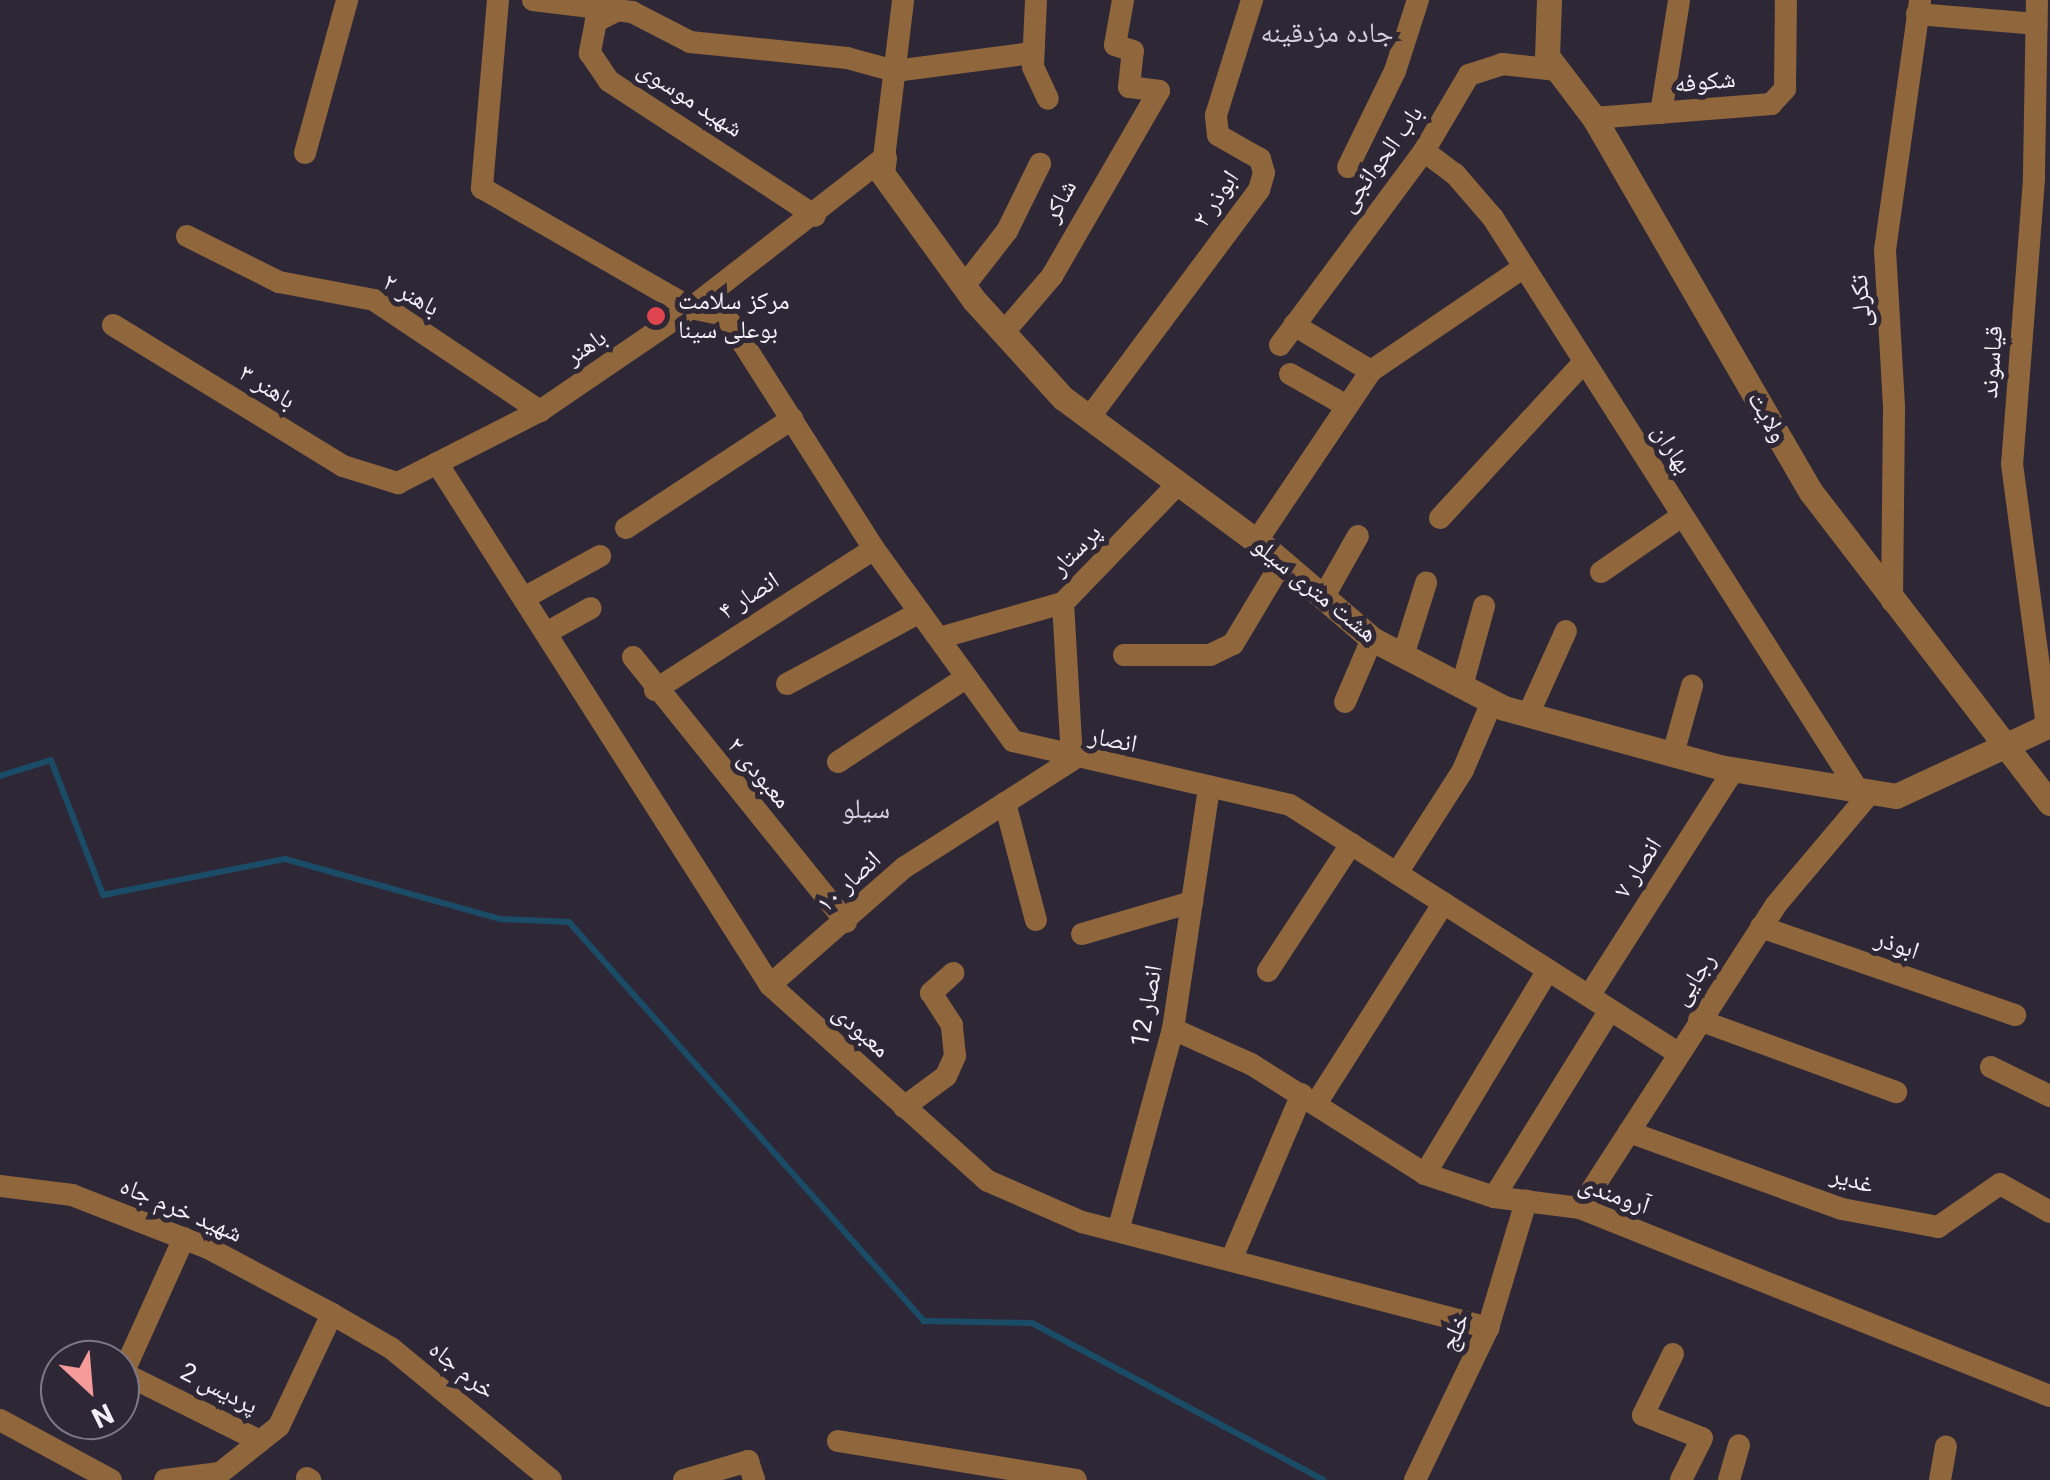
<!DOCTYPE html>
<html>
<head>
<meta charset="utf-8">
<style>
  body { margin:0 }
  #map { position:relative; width:2050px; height:1480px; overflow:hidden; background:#2e2836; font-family:Roboto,"Noto Naskh Arabic",sans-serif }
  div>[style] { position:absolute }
  .stream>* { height:6px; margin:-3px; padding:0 3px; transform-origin:3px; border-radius:3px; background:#1b4c67 }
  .minor>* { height:22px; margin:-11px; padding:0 11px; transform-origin:11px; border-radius:11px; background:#90663d }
  .tertiary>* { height:25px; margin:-12.5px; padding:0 12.5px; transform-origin:12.5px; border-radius:12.5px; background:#90663d }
  .dots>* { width:28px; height:28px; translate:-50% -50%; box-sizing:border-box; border:5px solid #2e2836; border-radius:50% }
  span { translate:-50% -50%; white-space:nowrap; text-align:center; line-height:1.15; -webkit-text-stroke:10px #2e2836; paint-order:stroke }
  .street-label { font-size:25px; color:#f4f0fa }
  .poi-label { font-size:25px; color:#f4f0fa }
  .left { translate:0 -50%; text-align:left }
  .neighbourhood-label { font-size:28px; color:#d5cde0 }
  .north { position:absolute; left:40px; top:1340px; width:100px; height:100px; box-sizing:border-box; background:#2e2836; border:2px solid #7d7884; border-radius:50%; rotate:154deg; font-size:28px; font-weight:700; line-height:40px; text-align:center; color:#f4f0fa }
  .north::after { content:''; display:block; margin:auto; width:35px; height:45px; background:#f59b99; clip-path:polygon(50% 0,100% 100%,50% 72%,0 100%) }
</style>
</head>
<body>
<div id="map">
  <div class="stream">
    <i style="left:0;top:776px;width:53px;rotate:-17.4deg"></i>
    <i style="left:51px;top:760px;width:145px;rotate:68.9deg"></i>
    <i style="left:103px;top:895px;width:186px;rotate:-11.2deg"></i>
    <i style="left:285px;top:859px;width:223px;rotate:15.6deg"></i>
    <i style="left:500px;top:919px;width:69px;rotate:2.5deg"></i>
    <i style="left:569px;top:922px;width:534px;rotate:48.34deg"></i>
    <i style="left:924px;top:1321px;width:108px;rotate:1.1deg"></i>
    <i style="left:1032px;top:1323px;width:331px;rotate:28.3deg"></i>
  </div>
  <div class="minor">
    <i style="left:498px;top:0;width:189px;rotate:94.9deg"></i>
    <i style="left:482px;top:188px;width:241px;rotate:29.9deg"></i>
    <i style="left:691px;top:308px;width:35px;rotate:12deg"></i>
    <i style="left:725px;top:315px;width:277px;rotate:57.5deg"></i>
    <i style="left:874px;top:549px;width:237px;rotate:54.1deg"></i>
    <i style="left:1013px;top:741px;width:284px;rotate:13deg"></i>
    <i style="left:1290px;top:805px;width:460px;rotate:32.6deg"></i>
    <i style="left:533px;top:0;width:100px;rotate:6.9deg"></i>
    <i style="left:632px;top:12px;width:65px;rotate:27.3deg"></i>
    <i style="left:690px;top:42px;width:158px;rotate:5.8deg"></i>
    <i style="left:847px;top:58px;width:50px;rotate:15.2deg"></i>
    <i style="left:895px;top:71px;width:138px;rotate:-7.5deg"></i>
    <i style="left:1036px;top:0;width:67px;rotate:92.6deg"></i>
    <i style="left:1033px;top:67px;width:35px;rotate:65deg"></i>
    <i style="left:2037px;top:0;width:179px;rotate:91deg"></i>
    <i style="left:2034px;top:179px;width:286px;rotate:94.4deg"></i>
    <i style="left:2012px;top:464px;width:265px;rotate:82.4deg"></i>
    <i style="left:618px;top:10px;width:25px;rotate:153deg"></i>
    <i style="left:596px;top:21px;width:33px;rotate:101deg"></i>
    <i style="left:590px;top:53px;width:34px;rotate:56deg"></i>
    <i style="left:609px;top:81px;width:246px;rotate:33.2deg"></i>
    <i style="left:1917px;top:14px;width:120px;rotate:4.8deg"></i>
    <i style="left:1661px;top:113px;width:114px;rotate:-80.9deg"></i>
    <i style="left:1594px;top:118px;width:178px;rotate:-4.5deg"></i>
    <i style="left:1771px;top:104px;width:21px;rotate:-47deg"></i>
    <i style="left:1785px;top:89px;width:89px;rotate:-89.4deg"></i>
    <i style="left:1424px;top:151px;width:39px;rotate:37deg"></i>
    <i style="left:1455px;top:174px;width:58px;rotate:49.2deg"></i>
    <i style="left:1493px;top:218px;width:679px;rotate:57.46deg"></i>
    <i style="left:305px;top:153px;width:159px;rotate:-74.6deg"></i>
    <i style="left:1348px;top:167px;width:107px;rotate:-63.9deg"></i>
    <i style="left:1395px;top:71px;width:75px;rotate:-72.1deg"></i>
    <i style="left:187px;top:236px;width:103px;rotate:26.6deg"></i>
    <i style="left:279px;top:282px;width:97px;rotate:10.7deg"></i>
    <i style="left:374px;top:300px;width:200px;rotate:33.8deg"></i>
    <i style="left:964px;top:286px;width:70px;rotate:-52deg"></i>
    <i style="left:1007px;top:231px;width:75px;rotate:-63.8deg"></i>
    <i style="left:113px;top:325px;width:270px;rotate:31.5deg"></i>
    <i style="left:343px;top:466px;width:58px;rotate:17.2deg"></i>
    <i style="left:398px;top:483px;width:159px;rotate:-26.9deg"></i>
    <i style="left:540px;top:411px;width:183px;rotate:-34.3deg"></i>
    <i style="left:691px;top:308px;width:244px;rotate:-37.9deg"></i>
    <i style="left:884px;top:158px;width:159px;rotate:-83.1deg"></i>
    <i style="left:1294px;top:325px;width:90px;rotate:30.9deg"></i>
    <i style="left:1004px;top:332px;width:74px;rotate:-49.4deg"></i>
    <i style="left:1052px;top:276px;width:214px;rotate:-60deg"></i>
    <i style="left:1159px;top:91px;width:30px;rotate:-172deg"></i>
    <i style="left:1129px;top:87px;width:36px;rotate:-84deg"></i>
    <i style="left:1133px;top:51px;width:19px;rotate:-162deg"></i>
    <i style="left:1115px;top:45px;width:46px;rotate:-79.9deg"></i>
    <i style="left:1280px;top:345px;width:242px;rotate:-53.4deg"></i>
    <i style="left:1424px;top:151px;width:88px;rotate:-59.4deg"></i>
    <i style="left:1469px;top:75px;width:35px;rotate:-18deg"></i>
    <i style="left:1502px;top:64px;width:55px;rotate:6.2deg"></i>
    <i style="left:1290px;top:374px;width:63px;rotate:29.4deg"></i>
    <i style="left:1089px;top:418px;width:284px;rotate:-53.3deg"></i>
    <i style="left:1259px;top:190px;width:18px;rotate:-74deg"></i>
    <i style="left:1264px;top:173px;width:15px;rotate:-106deg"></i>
    <i style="left:1260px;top:159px;width:48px;rotate:-150.3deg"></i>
    <i style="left:1218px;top:135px;width:20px;rotate:-96deg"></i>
    <i style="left:1216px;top:115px;width:121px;rotate:-72.6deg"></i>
    <i style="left:437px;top:463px;width:619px;rotate:57.46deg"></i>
    <i style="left:770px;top:985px;width:293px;rotate:42deg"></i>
    <i style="left:988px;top:1181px;width:103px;rotate:23.6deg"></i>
    <i style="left:1082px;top:1222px;width:420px;rotate:14.6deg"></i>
    <i style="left:1440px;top:518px;width:212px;rotate:-47.3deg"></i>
    <i style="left:626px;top:528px;width:199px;rotate:-33.3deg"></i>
    <i style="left:1256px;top:542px;width:206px;rotate:-56.1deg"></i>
    <i style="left:1371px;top:371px;width:185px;rotate:-34.2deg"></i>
    <i style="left:1601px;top:572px;width:98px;rotate:-34.7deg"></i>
    <i style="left:524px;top:598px;width:87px;rotate:-28.9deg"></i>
    <i style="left:1323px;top:598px;width:71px;rotate:-60.6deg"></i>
    <i style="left:1892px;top:601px;width:195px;rotate:-89.4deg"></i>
    <i style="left:1894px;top:406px;width:156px;rotate:-93.3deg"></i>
    <i style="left:1885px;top:250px;width:252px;rotate:-82deg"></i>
    <i style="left:1063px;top:603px;width:157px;rotate:86.7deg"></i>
    <i style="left:546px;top:633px;width:51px;rotate:-29.1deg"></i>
    <i style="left:939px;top:638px;width:129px;rotate:-15.8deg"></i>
    <i style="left:1063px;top:603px;width:164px;rotate:-46deg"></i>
    <i style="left:1124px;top:655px;width:86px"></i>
    <i style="left:1210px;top:655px;width:25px;rotate:-26deg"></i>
    <i style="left:1233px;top:644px;width:96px;rotate:-59.1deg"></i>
    <i style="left:1403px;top:656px;width:77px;rotate:-72.5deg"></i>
    <i style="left:633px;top:657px;width:340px;rotate:51.2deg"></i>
    <i style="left:787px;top:684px;width:151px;rotate:-28.4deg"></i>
    <i style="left:1462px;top:686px;width:83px;rotate:-74.6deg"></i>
    <i style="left:655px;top:690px;width:260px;rotate:-32.8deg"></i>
    <i style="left:1345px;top:702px;width:69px;rotate:-66.8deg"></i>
    <i style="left:1528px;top:715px;width:92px;rotate:-65.7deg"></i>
    <i style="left:1673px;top:754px;width:71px;rotate:-74.4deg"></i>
    <i style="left:838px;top:762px;width:154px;rotate:-33.4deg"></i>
    <i style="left:1005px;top:803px;width:121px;rotate:75.2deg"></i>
    <i style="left:1397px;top:873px;width:122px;rotate:-57.3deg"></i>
    <i style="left:1463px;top:770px;width:74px;rotate:-66.9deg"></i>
    <i style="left:1761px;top:927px;width:269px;rotate:19.1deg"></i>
    <i style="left:1082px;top:934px;width:115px;rotate:-16.2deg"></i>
    <i style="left:1268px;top:971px;width:152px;rotate:-56.8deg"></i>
    <i style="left:770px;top:985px;width:179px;rotate:-41.2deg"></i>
    <i style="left:905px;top:867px;width:198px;rotate:-32.6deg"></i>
    <i style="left:1589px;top:996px;width:269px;rotate:-57.4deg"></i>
    <i style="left:1699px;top:1020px;width:210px;rotate:20.1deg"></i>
    <i style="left:1173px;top:1029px;width:85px;rotate:24.2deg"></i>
    <i style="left:1251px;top:1064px;width:206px;rotate:32.3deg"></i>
    <i style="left:1425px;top:1174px;width:73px;rotate:18.4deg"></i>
    <i style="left:1494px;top:1197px;width:87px;rotate:7.3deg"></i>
    <i style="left:1580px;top:1208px;width:506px;rotate:21.8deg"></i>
    <i style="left:1991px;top:1067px;width:66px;rotate:26.2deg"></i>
    <i style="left:1317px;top:1102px;width:236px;rotate:-57.5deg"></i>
    <i style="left:904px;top:1107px;width:52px;rotate:-36.4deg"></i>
    <i style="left:946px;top:1076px;width:22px;rotate:-66deg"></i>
    <i style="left:955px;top:1056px;width:31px;rotate:-96deg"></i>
    <i style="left:952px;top:1025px;width:38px;rotate:-123deg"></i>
    <i style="left:931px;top:993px;width:30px;rotate:-42deg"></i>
    <i style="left:1629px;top:1132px;width:226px;rotate:19.9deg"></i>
    <i style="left:1842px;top:1209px;width:98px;rotate:10.6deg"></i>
    <i style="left:1938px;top:1227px;width:75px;rotate:-34.7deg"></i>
    <i style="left:2000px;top:1184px;width:57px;rotate:29.2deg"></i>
    <i style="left:1425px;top:1174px;width:238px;rotate:-58.9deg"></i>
    <i style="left:0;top:1186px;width:73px;rotate:7.1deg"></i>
    <i style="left:72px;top:1195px;width:146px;rotate:21.3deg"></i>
    <i style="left:208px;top:1248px;width:140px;rotate:28deg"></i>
    <i style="left:332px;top:1314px;width:68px;rotate:30deg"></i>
    <i style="left:391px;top:1348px;width:207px;rotate:39.5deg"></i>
    <i style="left:1494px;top:1197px;width:220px;rotate:-58.2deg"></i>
    <i style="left:1580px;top:1208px;width:359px;rotate:-57.1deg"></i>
    <i style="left:1775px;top:906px;width:149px;rotate:-49.9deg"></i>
    <i style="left:1118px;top:1231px;width:209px;rotate:-74.8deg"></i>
    <i style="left:1173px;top:1029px;width:245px;rotate:-81.5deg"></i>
    <i style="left:184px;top:1238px;width:148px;rotate:114.3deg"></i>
    <i style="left:123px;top:1373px;width:153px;rotate:26.4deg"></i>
    <i style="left:1232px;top:1258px;width:178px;rotate:-66.9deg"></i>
    <i style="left:1673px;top:1354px;width:68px;rotate:116.2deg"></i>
    <i style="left:1643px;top:1415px;width:63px;rotate:21.3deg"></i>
    <i style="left:1702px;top:1438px;width:47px;rotate:116.6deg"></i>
    <i style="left:0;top:1420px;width:126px;rotate:28.4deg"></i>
    <i style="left:838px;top:1441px;width:241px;rotate:9.3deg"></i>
    <i style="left:307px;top:1478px;width:4px;rotate:34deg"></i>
    <i style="left:165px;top:1480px;width:55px;rotate:-7.3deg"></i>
    <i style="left:220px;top:1473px;width:75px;rotate:-38.5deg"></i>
    <i style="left:279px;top:1426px;width:124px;rotate:-64.7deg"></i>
    <i style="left:684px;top:1480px;width:67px;rotate:-16.5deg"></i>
    <i style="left:748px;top:1461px;width:20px;rotate:72deg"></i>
    <i style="left:1415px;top:1480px;width:169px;rotate:-64.3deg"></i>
    <i style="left:1488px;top:1328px;width:133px;rotate:-73.3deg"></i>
    <i style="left:1729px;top:1480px;width:36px;rotate:-74deg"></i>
    <i style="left:1940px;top:1480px;width:34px;rotate:-80deg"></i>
  </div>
  <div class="tertiary">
    <i style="left:1549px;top:0;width:56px;rotate:92deg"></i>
    <i style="left:1547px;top:56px;width:78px;rotate:52.8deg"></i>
    <i style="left:1594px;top:118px;width:432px;rotate:59.9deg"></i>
    <i style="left:1811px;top:492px;width:392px;rotate:52.5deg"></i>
    <i style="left:884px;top:158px;width:15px;rotate:98deg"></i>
    <i style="left:882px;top:173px;width:157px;rotate:54.1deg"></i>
    <i style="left:974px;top:300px;width:132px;rotate:47.8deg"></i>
    <i style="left:1063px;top:398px;width:254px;rotate:36.5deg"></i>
    <i style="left:1267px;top:549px;width:138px;rotate:40.6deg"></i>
    <i style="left:1372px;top:639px;width:149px;rotate:27.6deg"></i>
    <i style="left:1504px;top:708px;width:223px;rotate:15.3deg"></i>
    <i style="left:1719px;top:767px;width:179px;rotate:9.3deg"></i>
    <i style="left:1896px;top:796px;width:170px;rotate:-24.8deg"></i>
  </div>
  <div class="dots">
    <i style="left:656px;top:316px;background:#e0444e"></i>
  </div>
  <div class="street-label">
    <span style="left:1705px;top:82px;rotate:-5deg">شکوفه</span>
    <span style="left:690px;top:99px;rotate:33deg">شهید موسوی</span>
    <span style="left:1381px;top:159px;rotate:-54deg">باب الحوائجی</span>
    <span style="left:1216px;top:199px;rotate:-56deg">ابوذر ۲</span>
    <span style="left:1060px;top:201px;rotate:-62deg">شاکر</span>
    <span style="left:411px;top:295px;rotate:30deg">باهنر ۲</span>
    <span style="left:1861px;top:301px;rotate:-94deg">تکرلی</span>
    <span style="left:586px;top:347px;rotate:-34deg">باهنر</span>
    <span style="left:1992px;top:362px;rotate:-86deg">قیاسوند</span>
    <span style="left:267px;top:387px;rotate:32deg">باهنر ۳</span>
    <span style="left:1767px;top:417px;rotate:60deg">ولایت</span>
    <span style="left:1672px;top:449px;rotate:58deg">بهاران</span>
    <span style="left:1076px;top:550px;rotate:-46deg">پرستار</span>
    <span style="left:1315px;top:590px;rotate:39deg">هشت متری سیلو</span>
    <span style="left:749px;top:596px;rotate:-33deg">انصار ۴</span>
    <span style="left:1113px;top:740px;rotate:11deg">انصار</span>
    <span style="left:759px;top:773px;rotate:50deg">معبودی ۲</span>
    <span style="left:1638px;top:868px;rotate:-57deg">انصار ۷</span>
    <span style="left:849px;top:882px;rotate:-43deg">انصار ۱۰</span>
    <span style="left:1897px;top:945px;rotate:19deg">ابوذر</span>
    <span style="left:1694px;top:979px;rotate:-56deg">رجایی</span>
    <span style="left:1147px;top:1006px;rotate:-80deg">انصار 12</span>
    <span style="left:861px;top:1031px;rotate:42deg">معبودی</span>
    <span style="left:1852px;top:1180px;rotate:15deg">غدیر</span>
    <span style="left:1614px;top:1195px;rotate:19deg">آرومندی</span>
    <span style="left:181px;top:1210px;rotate:23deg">شهید خرم جاه</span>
    <span style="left:1455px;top:1332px;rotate:-65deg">خلج</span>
    <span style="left:462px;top:1370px;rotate:39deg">خرم جاه</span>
    <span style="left:219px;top:1389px;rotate:27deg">پردیس 2</span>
  </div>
  <div class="poi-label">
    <span class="left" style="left:678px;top:316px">مرکز سلامت<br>بوعلی سینا</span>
  </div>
  <div class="neighbourhood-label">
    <span style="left:1327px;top:33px">جاده مزدقینه</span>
    <span style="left:866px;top:809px">سیلو</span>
  </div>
  <div class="north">N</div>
</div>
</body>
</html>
